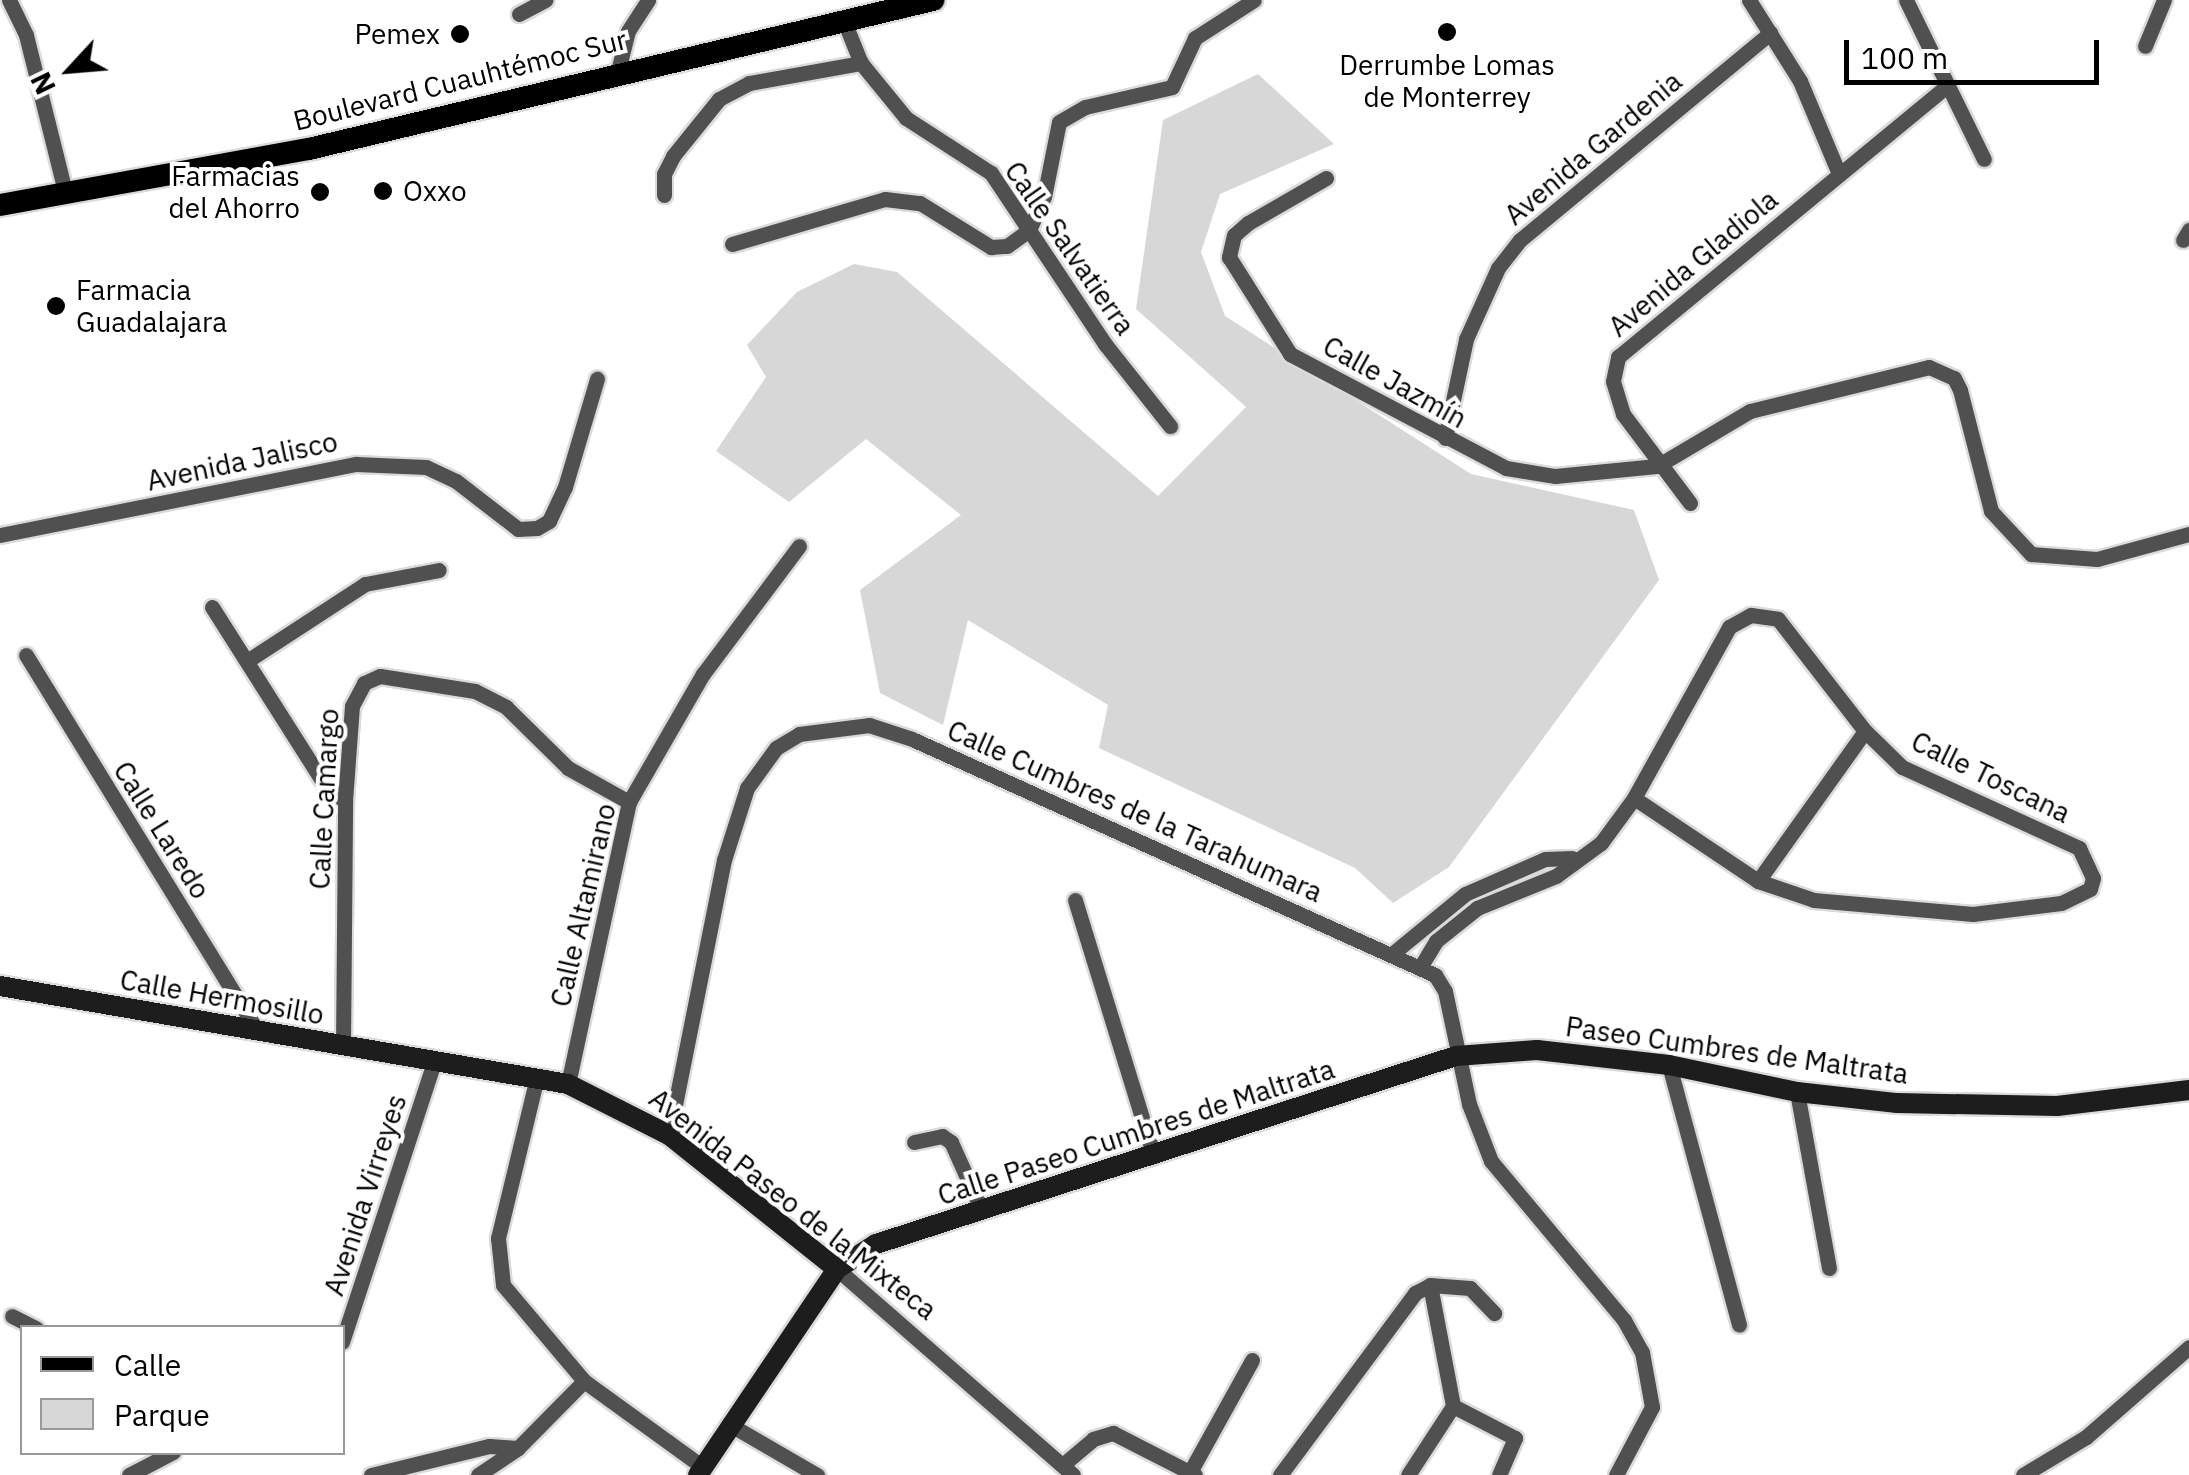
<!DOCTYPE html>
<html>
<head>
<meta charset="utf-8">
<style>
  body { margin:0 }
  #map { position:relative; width:2189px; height:1475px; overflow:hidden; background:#fff; font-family:"IBM Plex Sans",sans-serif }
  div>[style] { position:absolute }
  .green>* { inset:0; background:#d7d7d7 }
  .roads { filter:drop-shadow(2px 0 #dbdbdb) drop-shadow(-2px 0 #dbdbdb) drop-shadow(0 2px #dbdbdb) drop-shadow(0 -2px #dbdbdb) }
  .street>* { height:15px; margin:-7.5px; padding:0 7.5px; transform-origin:7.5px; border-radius:7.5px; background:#505050 }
  .secondary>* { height:20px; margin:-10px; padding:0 10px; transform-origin:10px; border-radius:10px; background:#1d1d1d }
  .primary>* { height:22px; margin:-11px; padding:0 11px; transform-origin:11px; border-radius:11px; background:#000 }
  .dots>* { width:28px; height:28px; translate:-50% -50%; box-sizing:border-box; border:5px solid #fff; border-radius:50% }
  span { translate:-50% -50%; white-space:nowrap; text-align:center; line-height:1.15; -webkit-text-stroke:8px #fff; paint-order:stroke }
  .poi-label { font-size:28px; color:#000 }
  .right { translate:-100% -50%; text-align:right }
  .left { translate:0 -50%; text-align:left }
  .street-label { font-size:28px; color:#000 }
  .legend { position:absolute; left:20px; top:1325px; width:325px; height:130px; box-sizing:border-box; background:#fff; border:2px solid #999; margin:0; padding:12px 18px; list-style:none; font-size:30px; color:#000 }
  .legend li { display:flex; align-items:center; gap:20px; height:50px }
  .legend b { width:50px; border:2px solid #999 }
  .north { position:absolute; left:20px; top:20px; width:100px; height:100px; -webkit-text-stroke:8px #fff; paint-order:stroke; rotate:244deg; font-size:28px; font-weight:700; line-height:40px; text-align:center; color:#000 }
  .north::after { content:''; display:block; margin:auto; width:35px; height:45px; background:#000; clip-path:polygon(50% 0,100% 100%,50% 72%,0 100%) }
  .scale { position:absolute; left:1844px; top:40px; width:255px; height:45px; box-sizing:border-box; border:5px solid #000; border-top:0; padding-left:12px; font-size:30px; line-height:35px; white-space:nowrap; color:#000; -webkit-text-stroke:8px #fff; paint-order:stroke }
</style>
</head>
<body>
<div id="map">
  <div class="green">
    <i style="clip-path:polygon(1258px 74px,1334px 144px,1220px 194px,1201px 252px,1225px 316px,1471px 474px,1634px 510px,1659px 580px,1449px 867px,1393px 903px,1355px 868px,1099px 748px,1108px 705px,968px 620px,943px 725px,880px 693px,860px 590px,961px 515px,866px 439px,789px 502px,716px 451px,766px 377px,747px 345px,797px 292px,854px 264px,897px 272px,1158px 496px,1246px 407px,1136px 309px,1163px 120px)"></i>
  </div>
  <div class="roads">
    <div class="street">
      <i style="left:9px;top:0;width:39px;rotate:64deg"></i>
      <i style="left:26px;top:35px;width:165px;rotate:76deg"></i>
      <i style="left:1749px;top:0;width:96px;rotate:57.8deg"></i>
      <i style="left:1800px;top:81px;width:101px;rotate:67.2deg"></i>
      <i style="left:1906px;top:0;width:177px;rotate:63.9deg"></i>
      <i style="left:519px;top:14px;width:30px;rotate:-28deg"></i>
      <i style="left:844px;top:21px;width:45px;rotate:68deg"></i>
      <i style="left:861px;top:63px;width:71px;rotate:50.7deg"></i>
      <i style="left:906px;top:118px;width:101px;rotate:32.9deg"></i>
      <i style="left:991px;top:173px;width:206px;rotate:56.3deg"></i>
      <i style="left:1105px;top:344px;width:105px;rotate:51.6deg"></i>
      <i style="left:2145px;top:46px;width:50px;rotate:-67.6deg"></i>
      <i style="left:618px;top:71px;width:41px;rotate:-76deg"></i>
      <i style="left:628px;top:31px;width:37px;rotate:-57deg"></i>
      <i style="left:1326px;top:178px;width:90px;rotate:150deg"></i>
      <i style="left:1248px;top:223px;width:18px;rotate:139deg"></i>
      <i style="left:1234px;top:235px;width:23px;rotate:103deg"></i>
      <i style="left:1229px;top:257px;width:115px;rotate:57.8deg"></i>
      <i style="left:1290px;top:354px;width:244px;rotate:27.8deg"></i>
      <i style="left:1506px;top:468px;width:50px;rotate:9.3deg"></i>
      <i style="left:1555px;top:476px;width:102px;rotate:-5.6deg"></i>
      <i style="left:1657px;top:466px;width:108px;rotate:-30.6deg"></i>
      <i style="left:1750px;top:411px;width:184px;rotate:-13.8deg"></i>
      <i style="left:1929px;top:367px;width:27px;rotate:24deg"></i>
      <i style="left:1954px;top:378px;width:13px;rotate:63deg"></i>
      <i style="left:1960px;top:390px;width:125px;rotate:75.6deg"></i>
      <i style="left:1991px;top:511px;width:59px;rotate:47.1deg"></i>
      <i style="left:2031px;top:554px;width:66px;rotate:4.3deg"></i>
      <i style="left:2097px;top:559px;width:95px;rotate:-15.2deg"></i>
      <i style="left:664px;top:195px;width:21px;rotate:-90deg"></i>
      <i style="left:664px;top:174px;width:20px;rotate:-63deg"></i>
      <i style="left:673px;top:156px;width:73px;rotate:-51.1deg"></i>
      <i style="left:719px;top:99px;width:34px;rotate:-28deg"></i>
      <i style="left:749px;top:83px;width:114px;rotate:-10.1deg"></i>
      <i style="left:2183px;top:240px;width:12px;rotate:-59deg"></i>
      <i style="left:732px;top:244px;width:159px;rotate:-16.4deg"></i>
      <i style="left:885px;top:199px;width:35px;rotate:7deg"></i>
      <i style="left:920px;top:203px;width:84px;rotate:31.8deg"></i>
      <i style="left:991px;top:247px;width:16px;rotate:-4deg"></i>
      <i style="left:1007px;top:246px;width:27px;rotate:-36deg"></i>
      <i style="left:1029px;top:230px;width:36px;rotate:-66deg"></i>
      <i style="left:1044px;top:197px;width:76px;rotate:-78.7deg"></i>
      <i style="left:1059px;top:122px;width:30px;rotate:-30deg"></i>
      <i style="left:1085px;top:107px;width:89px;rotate:-12.9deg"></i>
      <i style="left:1172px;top:87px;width:54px;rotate:-64.9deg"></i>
      <i style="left:1195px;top:38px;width:70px;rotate:-32.8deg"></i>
      <i style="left:1445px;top:438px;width:101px;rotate:-78deg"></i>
      <i style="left:1466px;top:339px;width:78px;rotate:-65.7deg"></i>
      <i style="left:1498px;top:268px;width:36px;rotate:-52deg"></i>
      <i style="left:1520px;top:240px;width:325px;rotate:-39.6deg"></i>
      <i style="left:1690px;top:503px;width:111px;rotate:-127deg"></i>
      <i style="left:1623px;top:414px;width:34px;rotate:-107deg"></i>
      <i style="left:1613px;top:381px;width:25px;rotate:-78deg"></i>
      <i style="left:1618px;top:357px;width:423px;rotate:-39.5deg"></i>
      <i style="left:0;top:535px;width:363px;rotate:-11.3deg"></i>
      <i style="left:356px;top:464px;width:70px;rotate:2.5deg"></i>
      <i style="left:426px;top:467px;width:33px;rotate:25deg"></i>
      <i style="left:456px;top:481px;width:78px;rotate:37.7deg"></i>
      <i style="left:518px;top:529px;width:19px;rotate:-3deg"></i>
      <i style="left:537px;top:528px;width:14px;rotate:-30deg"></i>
      <i style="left:549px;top:521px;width:38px;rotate:-65deg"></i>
      <i style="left:565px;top:487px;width:113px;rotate:-73.5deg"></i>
      <i style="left:212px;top:607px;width:211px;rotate:57.6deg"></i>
      <i style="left:325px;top:785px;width:26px;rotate:39deg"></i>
      <i style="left:26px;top:655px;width:441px;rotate:58.4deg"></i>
      <i style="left:247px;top:661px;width:141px;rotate:-33.1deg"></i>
      <i style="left:365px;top:584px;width:75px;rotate:-10.7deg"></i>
      <i style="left:1758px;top:881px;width:184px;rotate:-54.5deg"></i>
      <i style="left:1075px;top:900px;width:268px;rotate:72.9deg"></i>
      <i style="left:1392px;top:954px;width:94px;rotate:-39.4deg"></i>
      <i style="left:1465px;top:894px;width:87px;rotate:-23.6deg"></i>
      <i style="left:1545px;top:859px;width:27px;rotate:-2deg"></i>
      <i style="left:1421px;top:966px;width:29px;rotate:-59deg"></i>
      <i style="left:1436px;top:941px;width:53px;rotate:-38.8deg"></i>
      <i style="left:1477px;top:908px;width:85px;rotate:-22.1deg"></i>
      <i style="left:1556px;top:876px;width:56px;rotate:-36.3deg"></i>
      <i style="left:1601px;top:843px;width:56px;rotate:-53.7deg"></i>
      <i style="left:1634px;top:798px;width:196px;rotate:-60.9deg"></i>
      <i style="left:1729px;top:627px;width:25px;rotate:-29deg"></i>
      <i style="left:1751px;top:615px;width:27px;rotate:8deg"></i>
      <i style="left:1778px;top:619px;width:142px;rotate:52.2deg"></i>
      <i style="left:1865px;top:731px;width:52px;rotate:44.2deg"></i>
      <i style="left:1902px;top:767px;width:195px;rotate:24.6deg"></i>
      <i style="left:2079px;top:848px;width:33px;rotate:65deg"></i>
      <i style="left:2093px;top:878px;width:11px;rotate:105deg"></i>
      <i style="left:2090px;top:889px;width:32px;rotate:154deg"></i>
      <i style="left:2061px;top:903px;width:89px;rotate:172.9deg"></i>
      <i style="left:1973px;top:914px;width:160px;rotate:-175deg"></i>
      <i style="left:1814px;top:900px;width:59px;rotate:-161.3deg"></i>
      <i style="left:1758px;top:881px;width:149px;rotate:-146.2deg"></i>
      <i style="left:343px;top:1047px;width:246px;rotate:-89.5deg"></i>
      <i style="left:345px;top:801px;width:95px;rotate:-85.8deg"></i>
      <i style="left:352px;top:706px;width:26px;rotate:-62deg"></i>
      <i style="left:364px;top:683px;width:17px;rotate:-24deg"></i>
      <i style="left:380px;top:676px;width:96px;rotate:9deg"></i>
      <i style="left:475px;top:691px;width:35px;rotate:27deg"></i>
      <i style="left:506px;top:707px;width:87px;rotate:44.5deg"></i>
      <i style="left:568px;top:768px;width:70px;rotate:29.1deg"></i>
      <i style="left:1669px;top:1065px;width:269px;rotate:74.9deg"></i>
      <i style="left:537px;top:1077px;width:166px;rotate:103.6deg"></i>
      <i style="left:498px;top:1238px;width:47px;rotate:83.9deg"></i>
      <i style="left:503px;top:1285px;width:126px;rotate:49.8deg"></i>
      <i style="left:584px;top:1381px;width:147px;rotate:35.9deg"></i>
      <i style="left:568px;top:1084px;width:289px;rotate:-77.8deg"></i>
      <i style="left:629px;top:802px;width:148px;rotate:-60deg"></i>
      <i style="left:703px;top:674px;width:160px;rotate:-53.1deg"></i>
      <i style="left:1797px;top:1092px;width:179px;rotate:79.7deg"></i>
      <i style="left:669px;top:1135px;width:280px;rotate:-78.7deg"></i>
      <i style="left:724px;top:860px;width:76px;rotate:-72.3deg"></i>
      <i style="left:747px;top:788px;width:49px;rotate:-54.1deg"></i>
      <i style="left:776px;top:748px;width:27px;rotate:-31deg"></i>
      <i style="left:799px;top:734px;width:71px;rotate:-7.3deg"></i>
      <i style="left:869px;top:725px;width:45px;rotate:18deg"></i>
      <i style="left:912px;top:739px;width:574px;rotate:24.29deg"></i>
      <i style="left:1435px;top:975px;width:19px;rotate:58deg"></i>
      <i style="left:1445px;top:991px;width:116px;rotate:78deg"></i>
      <i style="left:1469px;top:1104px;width:61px;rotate:68.9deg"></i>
      <i style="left:1491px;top:1161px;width:207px;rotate:50.1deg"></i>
      <i style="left:1624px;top:1320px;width:37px;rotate:61deg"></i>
      <i style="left:1642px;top:1352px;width:56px;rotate:79.7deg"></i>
      <i style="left:1652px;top:1407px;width:77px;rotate:117.9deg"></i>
      <i style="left:914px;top:1142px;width:29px;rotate:-12deg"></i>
      <i style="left:942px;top:1136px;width:11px;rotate:34deg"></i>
      <i style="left:951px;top:1142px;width:76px;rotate:65.8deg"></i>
      <i style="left:837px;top:1269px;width:313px;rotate:41.1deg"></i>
      <i style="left:1430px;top:1285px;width:40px;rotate:4.3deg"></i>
      <i style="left:1470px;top:1288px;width:35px;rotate:46deg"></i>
      <i style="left:12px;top:1316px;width:27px;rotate:27deg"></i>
      <i style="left:342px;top:1342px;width:295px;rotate:-71.8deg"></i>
      <i style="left:1453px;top:1406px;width:70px;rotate:27.3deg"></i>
      <i style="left:1515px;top:1438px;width:40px;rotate:113.4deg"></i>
      <i style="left:729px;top:1424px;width:102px;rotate:30.1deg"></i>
      <i style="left:1066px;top:1462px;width:35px;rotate:-40deg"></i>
      <i style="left:1093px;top:1439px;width:21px;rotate:-17deg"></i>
      <i style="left:1113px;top:1433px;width:92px;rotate:27.1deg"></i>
      <i style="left:1190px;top:1472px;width:128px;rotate:-61deg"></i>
      <i style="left:129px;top:1475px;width:50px;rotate:-27.6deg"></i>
      <i style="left:371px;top:1475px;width:122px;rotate:-13.8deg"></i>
      <i style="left:489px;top:1446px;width:29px;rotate:4deg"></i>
      <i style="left:478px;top:1475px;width:48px;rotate:-34deg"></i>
      <i style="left:518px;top:1448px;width:94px;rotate:-45.4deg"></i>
      <i style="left:1280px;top:1475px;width:227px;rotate:-53.4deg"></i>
      <i style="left:1415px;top:1293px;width:17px;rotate:-28deg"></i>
      <i style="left:1430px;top:1285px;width:123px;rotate:79.2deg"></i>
      <i style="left:1453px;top:1406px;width:82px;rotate:123.1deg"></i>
      <i style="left:2023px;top:1475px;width:74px;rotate:-31.1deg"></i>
      <i style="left:2086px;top:1437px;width:137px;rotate:-41.1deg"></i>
    </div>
    <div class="secondary">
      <i style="left:0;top:986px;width:576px;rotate:9.79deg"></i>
      <i style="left:568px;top:1084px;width:113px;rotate:26.8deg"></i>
      <i style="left:669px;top:1135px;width:215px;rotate:38.6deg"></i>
      <i style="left:698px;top:1475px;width:249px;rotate:-56deg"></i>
      <i style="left:837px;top:1269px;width:46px;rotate:-32.7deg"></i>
      <i style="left:876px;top:1244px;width:610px;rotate:-17.96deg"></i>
      <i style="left:1456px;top:1056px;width:81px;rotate:-4.2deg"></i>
      <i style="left:1537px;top:1050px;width:133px;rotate:6.5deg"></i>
      <i style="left:1669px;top:1065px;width:131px;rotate:11.9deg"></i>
      <i style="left:1797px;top:1092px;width:101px;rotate:6.3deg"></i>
      <i style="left:1897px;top:1103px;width:160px;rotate:1.1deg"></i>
      <i style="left:2057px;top:1106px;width:133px;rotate:-6.9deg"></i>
    </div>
    <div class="primary">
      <i style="left:0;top:205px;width:314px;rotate:-10.3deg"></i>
      <i style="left:309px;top:149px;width:642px;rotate:-13.43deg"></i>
    </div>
  </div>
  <div class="dots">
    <i style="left:1447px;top:32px;background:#000"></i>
    <i style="left:460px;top:34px;background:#000"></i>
    <i style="left:383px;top:191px;background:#000"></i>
    <i style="left:320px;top:192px;background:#000"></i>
    <i style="left:56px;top:306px;background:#000"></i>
  </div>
  <div class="poi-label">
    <span class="right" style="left:440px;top:34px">Pemex</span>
    <span style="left:1447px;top:81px">Derrumbe Lomas<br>de Monterrey</span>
    <span class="right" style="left:300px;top:192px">Farmacias<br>del Ahorro</span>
    <span class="left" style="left:403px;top:191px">Oxxo</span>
    <span class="left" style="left:76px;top:306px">Farmacia<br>Guadalajara</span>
  </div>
  <div class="street-label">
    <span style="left:460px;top:80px;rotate:-14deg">Boulevard Cuauhtémoc Sur</span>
    <span style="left:1593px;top:148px;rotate:-40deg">Avenida Gardenia</span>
    <span style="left:1070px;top:248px;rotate:55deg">Calle Salvatierra</span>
    <span style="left:1693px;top:263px;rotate:-40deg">Avenida Gladiola</span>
    <span style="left:1395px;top:382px;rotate:29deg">Calle Jazmín</span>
    <span style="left:242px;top:461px;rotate:-12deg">Avenida Jalisco</span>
    <span style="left:1991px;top:777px;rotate:26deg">Calle Toscana</span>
    <span style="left:324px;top:799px;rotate:-87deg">Calle Camargo</span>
    <span style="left:1135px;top:811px;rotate:24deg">Calle Cumbres de la Tarahumara</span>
    <span style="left:162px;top:830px;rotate:58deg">Calle Laredo</span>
    <span style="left:583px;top:905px;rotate:-77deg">Calle Altamirano</span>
    <span style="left:222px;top:997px;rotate:10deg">Calle Hermosillo</span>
    <span style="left:1737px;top:1050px;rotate:8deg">Paseo Cumbres de Maltrata</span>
    <span style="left:1136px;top:1132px;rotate:-18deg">Calle Paseo Cumbres de Maltrata</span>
    <span style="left:365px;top:1195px;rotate:-72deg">Avenida Virreyes</span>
    <span style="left:793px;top:1204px;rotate:38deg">Avenida Paseo de la Mixteca</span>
  </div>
  <ul class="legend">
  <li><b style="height:12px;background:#000"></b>Calle</li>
  <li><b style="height:28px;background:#d7d7d7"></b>Parque</li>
  </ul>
  <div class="north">N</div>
  <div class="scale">100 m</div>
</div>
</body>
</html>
